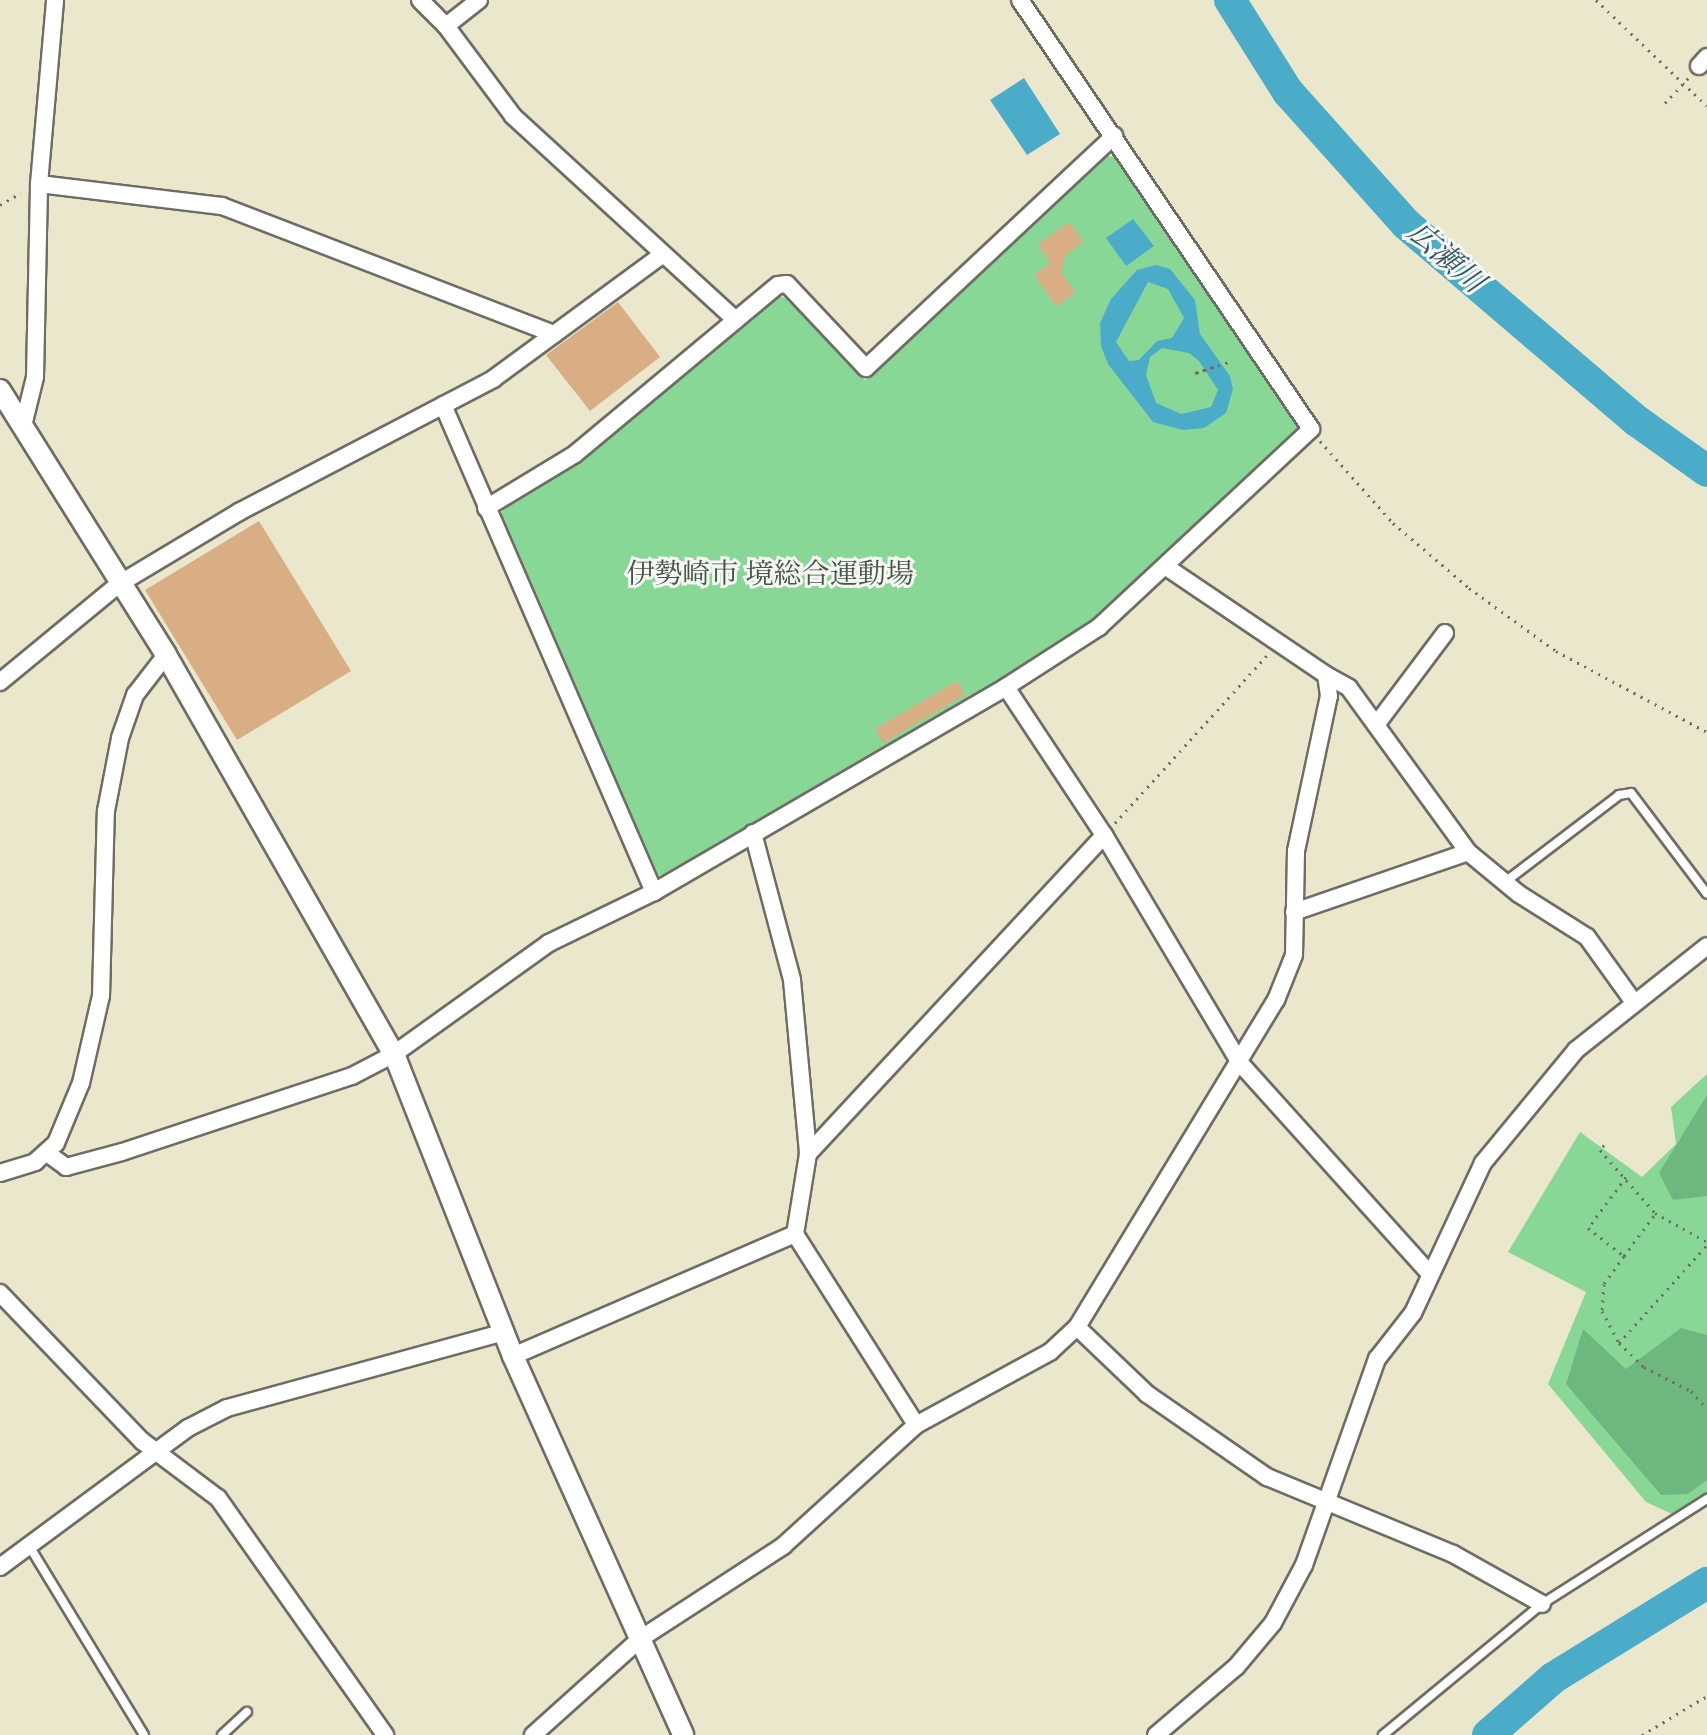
<!DOCTYPE html>
<html>
<head>
<meta charset="utf-8">
<style>
  body { margin:0 }
  #map { position:relative; width:1707px; height:1735px; overflow:hidden; background:#ebe7cd; font-family:"Libre Caslon Text","Noto Serif JP",serif }
  div>[style] { position:absolute }
  .green>* { inset:0; background:#89d796 }
  .forest>* { inset:0; background:#6eb87f }
  .water>* { inset:0; background:#4bacca }
  .river>* { height:32px; margin:-16px; padding:0 16px; transform-origin:16px; border-radius:16px; background:#4bacca }
  .building>* { inset:0; background:#daae85 }
  .path>* { height:3px; margin-top:-1.5px; transform-origin:0; background:repeating-linear-gradient(90deg,#6e6d64 0 2px,transparent 0 8px) }
  .roads { filter:drop-shadow(2px 0 #6e6d64) drop-shadow(-2px 0 #6e6d64) drop-shadow(0 2px #6e6d64) drop-shadow(0 -2px #6e6d64) }
  .service>* { height:8px; margin:-4px; padding:0 4px; transform-origin:4px; border-radius:4px; background:#fff }
  .minor>* { height:16px; margin:-8px; padding:0 8px; transform-origin:8px; border-radius:8px; background:#fff }
  .tertiary>* { height:20px; margin:-10px; padding:0 10px; transform-origin:10px; border-radius:10px; background:#fff }
  span { translate:-50% -50%; white-space:nowrap; text-align:center; line-height:1.15; -webkit-text-stroke:6px #f6f6f2; paint-order:stroke }
  .park-label { font-size:28px; color:#425646 }
  .water-label { font-size:30px; color:#365863; font-style:italic }
</style>
</head>
<body>
<div id="map">
  <div class="green">
    <i style="clip-path:polygon(1107px 156px,1116px 157px,1299px 422px,1297px 429px,1122px 597px,1068px 639px,666px 876px,658px 875px,499px 519px,504px 507px,574px 465px,779px 296px,788px 299px,865px 380px)"></i>
    <i style="clip-path:polygon(1707px 1074px,1707px 1496px,1672px 1514px,1646px 1502px,1548px 1384px,1586px 1292px,1508px 1252px,1580px 1132px,1642px 1177px,1676px 1144px,1671px 1107px)"></i>
  </div>
  <div class="forest">
    <i style="clip-path:polygon(1707px 1095px,1707px 1196px,1673px 1200px,1659px 1173px)"></i>
    <i style="clip-path:polygon(1681px 1328px,1707px 1335px,1707px 1480px,1688px 1494px,1661px 1495px,1566px 1384px,1583px 1329px,1626px 1369px)"></i>
  </div>
  <div class="water">
    <i style="clip-path:polygon(1024px 78px,1060px 134px,1027px 155px,990px 100px)"></i>
    <i style="clip-path:polygon(1133px 219px,1154px 246px,1126px 266px,1106px 238px)"></i>
    <i style="clip-path:polygon(evenodd,1156px 265px,1170px 269px,1195px 300px,1200px 334px,1230px 376px,1233px 389px,1226px 413px,1204px 428px,1183px 430px,1153px 422px,1108px 364px,1101px 346px,1100px 323px,1111px 299px,1137px 270px,1156px 265px,1148px 282px,1168px 289px,1184px 318px,1172px 338px,1157px 341px,1139px 360px,1129px 361px,1116px 342px,1148px 282px,1156px 265px,1162px 348px,1189px 353px,1199px 361px,1218px 390px,1211px 407px,1181px 414px,1156px 403px,1146px 375px,1150px 357px,1162px 348px)"></i>
  </div>
  <div class="river">
    <i style="left:1230px;top:0;width:109px;rotate:57.8deg"></i>
    <i style="left:1288px;top:92px;width:177px;rotate:48.2deg"></i>
    <i style="left:1406px;top:224px;width:304px;rotate:40.5deg"></i>
    <i style="left:1637px;top:421px;width:86px;rotate:35.5deg"></i>
    <i style="left:1488px;top:1735px;width:86px;rotate:-41.2deg"></i>
    <i style="left:1553px;top:1678px;width:181px;rotate:-31.7deg"></i>
  </div>
  <div class="building">
    <i style="clip-path:polygon(1070px 222px,1083px 242px,1066px 255px,1061px 272px,1076px 293px,1056px 306px,1034px 275px,1050px 263px,1038px 244px)"></i>
    <i style="clip-path:polygon(618px 302px,660px 357px,590px 411px,546px 355px)"></i>
    <i style="clip-path:polygon(259px 521px,351px 671px,237px 740px,145px 590px)"></i>
    <i style="clip-path:polygon(957px 681px,965px 695px,883px 743px,875px 729px)"></i>
  </div>
  <div class="path">
    <i style="left:1596px;top:0;width:153px;rotate:43.7deg"></i>
    <i style="left:1665px;top:103px;width:35px;rotate:-47deg"></i>
    <i style="left:0;top:205px;width:24px;rotate:-30deg"></i>
    <i style="left:1214px;top:367px;width:20px;rotate:162deg"></i>
    <i style="left:1195px;top:373px;width:35px;rotate:-18deg"></i>
    <i style="left:1320px;top:441px;width:110px;rotate:48.3deg"></i>
    <i style="left:1393px;top:523px;width:100px;rotate:40.5deg"></i>
    <i style="left:1469px;top:588px;width:107px;rotate:35.9deg"></i>
    <i style="left:1556px;top:651px;width:171px;rotate:28.2deg"></i>
    <i style="left:1115px;top:823px;width:228px;rotate:-47.8deg"></i>
    <i style="left:1604px;top:1145px;width:6px;rotate:129deg"></i>
    <i style="left:1600px;top:1150px;width:84px;rotate:48.9deg"></i>
    <i style="left:1655px;top:1213px;width:60px;rotate:29.1deg"></i>
    <i style="left:1626px;top:1177px;width:64px;rotate:126.7deg"></i>
    <i style="left:1588px;top:1228px;width:46px;rotate:37.9deg"></i>
    <i style="left:1624px;top:1256px;width:34px;rotate:126deg"></i>
    <i style="left:1604px;top:1284px;width:27px;rotate:94deg"></i>
    <i style="left:1602px;top:1311px;width:36px;rotate:62deg"></i>
    <i style="left:1619px;top:1343px;width:132px;rotate:-48.1deg"></i>
    <i style="left:1624px;top:1256px;width:52px;rotate:-53.6deg"></i>
    <i style="left:1619px;top:1343px;width:35px;rotate:44deg"></i>
    <i style="left:1644px;top:1367px;width:53px;rotate:27.1deg"></i>
    <i style="left:1691px;top:1391px;width:24px;rotate:48deg"></i>
    <i style="left:1642px;top:1735px;width:76px;rotate:-31deg"></i>
  </div>
  <div class="roads">
    <div class="service">
      <i style="left:1505px;top:882px;width:143px;rotate:-37.3deg"></i>
      <i style="left:1619px;top:795px;width:12px;rotate:-9deg"></i>
      <i style="left:1631px;top:793px;width:126px;rotate:53deg"></i>
      <i style="left:28px;top:1544px;width:223px;rotate:58.7deg"></i>
      <i style="left:222px;top:1735px;width:34px;rotate:-43deg"></i>
      <i style="left:1383px;top:1735px;width:206px;rotate:-39.5deg"></i>
      <i style="left:1542px;top:1604px;width:196px;rotate:-32.5deg"></i>
    </div>
    <div class="minor">
      <i style="left:420px;top:0;width:37px;rotate:45deg"></i>
      <i style="left:446px;top:26px;width:112px;rotate:53.3deg"></i>
      <i style="left:513px;top:116px;width:302px;rotate:42.5deg"></i>
      <i style="left:446px;top:26px;width:42px;rotate:-38.2deg"></i>
      <i style="left:1699px;top:66px;width:12px;rotate:-48deg"></i>
      <i style="left:39px;top:184px;width:184px;rotate:6.9deg"></i>
      <i style="left:222px;top:206px;width:356px;rotate:21.1deg"></i>
      <i style="left:443px;top:405px;width:531px;rotate:66.57deg"></i>
      <i style="left:23px;top:426px;width:50px;rotate:-76.2deg"></i>
      <i style="left:35px;top:377px;width:193px;rotate:-88.8deg"></i>
      <i style="left:39px;top:184px;width:185px;rotate:-85deg"></i>
      <i style="left:486px;top:508px;width:104px;rotate:-31.2deg"></i>
      <i style="left:575px;top:454px;width:264px;rotate:-39.8deg"></i>
      <i style="left:778px;top:285px;width:9px;rotate:-6deg"></i>
      <i style="left:787px;top:284px;width:115px;rotate:46.8deg"></i>
      <i style="left:866px;top:368px;width:340px;rotate:-43.1deg"></i>
      <i style="left:1326px;top:675px;width:26px;rotate:29deg"></i>
      <i style="left:1349px;top:688px;width:203px;rotate:54deg"></i>
      <i style="left:1468px;top:852px;width:66px;rotate:39.5deg"></i>
      <i style="left:1519px;top:894px;width:80px;rotate:32.3deg"></i>
      <i style="left:1587px;top:937px;width:79px;rotate:54.3deg"></i>
      <i style="left:0;top:682px;width:154px;rotate:-39.5deg"></i>
      <i style="left:119px;top:584px;width:140px;rotate:-31deg"></i>
      <i style="left:239px;top:512px;width:287px;rotate:-27.6deg"></i>
      <i style="left:493px;top:379px;width:210px;rotate:-36.3deg"></i>
      <i style="left:1006px;top:687px;width:178px;rotate:56.5deg"></i>
      <i style="left:1104px;top:835px;width:265px;rotate:59.2deg"></i>
      <i style="left:1240px;top:1063px;width:281px;rotate:48deg"></i>
      <i style="left:1376px;top:725px;width:115px;rotate:-53.1deg"></i>
      <i style="left:753px;top:833px;width:152px;rotate:75.1deg"></i>
      <i style="left:792px;top:980px;width:175px;rotate:84.7deg"></i>
      <i style="left:808px;top:1154px;width:81px;rotate:99.2deg"></i>
      <i style="left:795px;top:1234px;width:226px;rotate:57.6deg"></i>
      <i style="left:1294px;top:912px;width:184px;rotate:-19deg"></i>
      <i style="left:47px;top:1153px;width:24px;rotate:36deg"></i>
      <i style="left:66px;top:1167px;width:58px;rotate:-15deg"></i>
      <i style="left:122px;top:1152px;width:242px;rotate:-18.3deg"></i>
      <i style="left:352px;top:1076px;width:47px;rotate:-27.6deg"></i>
      <i style="left:394px;top:1054px;width:191px;rotate:-35.6deg"></i>
      <i style="left:549px;top:943px;width:117px;rotate:-25.9deg"></i>
      <i style="left:654px;top:892px;width:407px;rotate:-30.2deg"></i>
      <i style="left:1006px;top:687px;width:111px;rotate:-32.8deg"></i>
      <i style="left:1099px;top:627px;width:290px;rotate:-43deg"></i>
      <i style="left:1311px;top:429px;width:518px;rotate:-124.15deg"></i>
      <i style="left:808px;top:1154px;width:435px;rotate:-47.1deg"></i>
      <i style="left:0;top:1173px;width:37px;rotate:-17deg"></i>
      <i style="left:35px;top:1162px;width:28px;rotate:-42deg"></i>
      <i style="left:56px;top:1143px;width:65px;rotate:-67.4deg"></i>
      <i style="left:81px;top:1083px;width:89px;rotate:-77.1deg"></i>
      <i style="left:101px;top:996px;width:185px;rotate:-88.5deg"></i>
      <i style="left:106px;top:811px;width:74px;rotate:-79.1deg"></i>
      <i style="left:120px;top:738px;width:46px;rotate:-70.8deg"></i>
      <i style="left:135px;top:695px;width:51px;rotate:-52.2deg"></i>
      <i style="left:0;top:1293px;width:205px;rotate:46.2deg"></i>
      <i style="left:142px;top:1441px;width:95px;rotate:36.9deg"></i>
      <i style="left:218px;top:1498px;width:290px;rotate:54.8deg"></i>
      <i style="left:1077px;top:1327px;width:97px;rotate:43.7deg"></i>
      <i style="left:1147px;top:1394px;width:146px;rotate:34.7deg"></i>
      <i style="left:1267px;top:1477px;width:201px;rotate:22.5deg"></i>
      <i style="left:1453px;top:1554px;width:102px;rotate:29.3deg"></i>
      <i style="left:513px;top:1356px;width:307px;rotate:-23.4deg"></i>
      <i style="left:0;top:1567px;width:234px;rotate:-36.5deg"></i>
      <i style="left:188px;top:1428px;width:44px;rotate:-27.1deg"></i>
      <i style="left:227px;top:1408px;width:288px;rotate:-15.3deg"></i>
      <i style="left:533px;top:1735px;width:144px;rotate:-41.9deg"></i>
      <i style="left:640px;top:1639px;width:171px;rotate:-33deg"></i>
      <i style="left:783px;top:1546px;width:180px;rotate:-42.3deg"></i>
      <i style="left:916px;top:1425px;width:153px;rotate:-28.6deg"></i>
      <i style="left:1050px;top:1352px;width:37px;rotate:-43deg"></i>
      <i style="left:1077px;top:1327px;width:383px;rotate:-58.7deg"></i>
      <i style="left:1276px;top:1000px;width:48px;rotate:-68.2deg"></i>
      <i style="left:1294px;top:955px;width:104px;rotate:-88.9deg"></i>
      <i style="left:1296px;top:851px;width:158px;rotate:-78deg"></i>
      <i style="left:1329px;top:696px;width:21px;rotate:-98deg"></i>
      <i style="left:1326px;top:675px;width:194px;rotate:-145.9deg"></i>
      <i style="left:1156px;top:1735px;width:105px;rotate:-40.4deg"></i>
      <i style="left:1236px;top:1667px;width:57px;rotate:-49.9deg"></i>
      <i style="left:1273px;top:1623px;width:66px;rotate:-61.9deg"></i>
      <i style="left:1304px;top:1565px;width:219px;rotate:-70.5deg"></i>
      <i style="left:1377px;top:1359px;width:58px;rotate:-52deg"></i>
      <i style="left:1413px;top:1313px;width:166px;rotate:-65deg"></i>
      <i style="left:1483px;top:1163px;width:146px;rotate:-50.5deg"></i>
      <i style="left:1576px;top:1050px;width:167px;rotate:-38.4deg"></i>
    </div>
    <div class="tertiary">
      <i style="left:0;top:390px;width:313px;rotate:57.9deg"></i>
      <i style="left:166px;top:655px;width:460px;rotate:60.3deg"></i>
      <i style="left:394px;top:1054px;width:325px;rotate:68.5deg"></i>
      <i style="left:513px;top:1356px;width:415px;rotate:65.8deg"></i>
    </div>
  </div>
  <div class="park-label">
    <span style="left:770px;top:573px">伊勢崎市 境総合運動場</span>
  </div>
  <div class="water-label">
    <span style="left:1446px;top:257px;rotate:41deg">広瀬川</span>
  </div>
</div>
</body>
</html>
